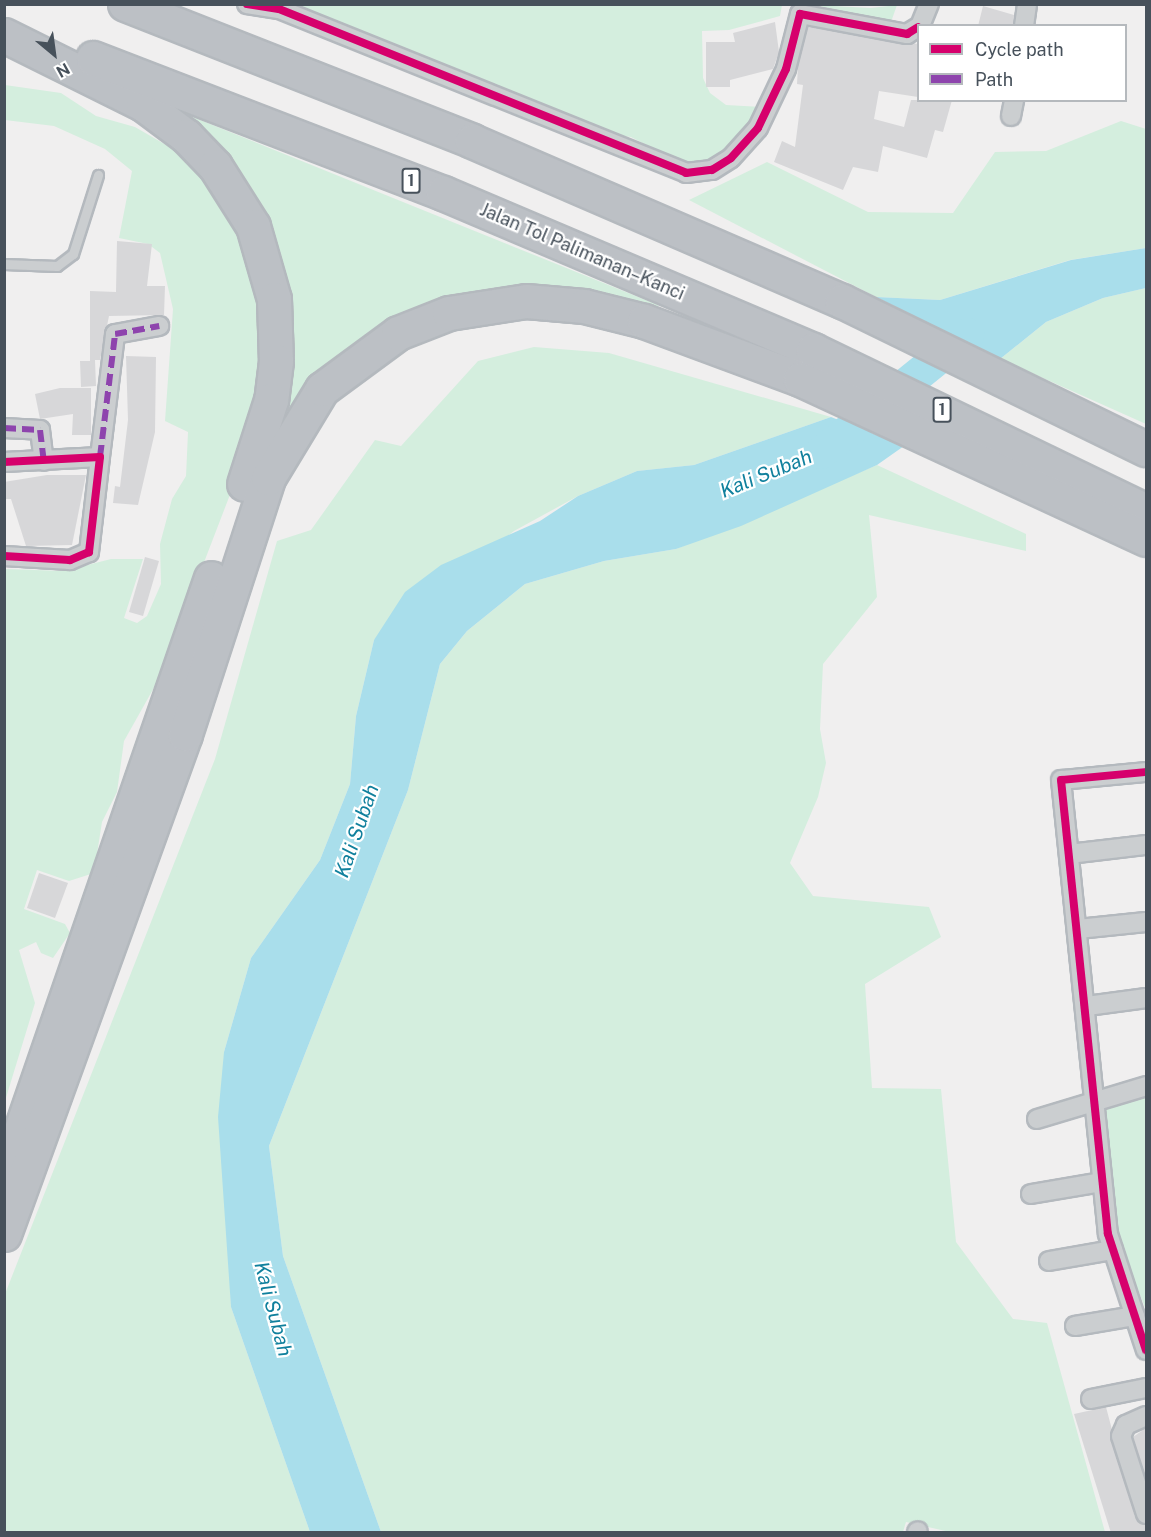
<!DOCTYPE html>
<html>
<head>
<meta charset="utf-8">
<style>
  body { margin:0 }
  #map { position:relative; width:1151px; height:1537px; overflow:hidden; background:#f0efef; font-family:"Public Sans",sans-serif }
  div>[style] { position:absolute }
  .green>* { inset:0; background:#d4eede }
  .water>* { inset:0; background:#a9deeb }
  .river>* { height:33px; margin:-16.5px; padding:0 16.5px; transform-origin:16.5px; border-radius:16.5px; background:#a9deeb }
  .building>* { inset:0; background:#d7d7d9 }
  .roads { filter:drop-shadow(2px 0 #b4b9be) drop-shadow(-2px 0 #b4b9be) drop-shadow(0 2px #b4b9be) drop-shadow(0 -2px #b4b9be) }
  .service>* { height:9px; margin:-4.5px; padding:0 4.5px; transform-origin:4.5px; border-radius:4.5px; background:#cbced0 }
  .minor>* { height:18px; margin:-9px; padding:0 9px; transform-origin:9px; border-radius:9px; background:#cbced0 }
  .motorway>* { height:33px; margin:-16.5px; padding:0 16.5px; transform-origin:16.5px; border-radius:16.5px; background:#bcc0c5 }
  .quiet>* { height:6px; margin-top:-3px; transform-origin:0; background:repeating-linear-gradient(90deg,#8e44ad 0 12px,transparent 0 18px) }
  .cycleway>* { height:8px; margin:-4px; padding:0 4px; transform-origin:4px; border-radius:4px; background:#d6006c }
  span { translate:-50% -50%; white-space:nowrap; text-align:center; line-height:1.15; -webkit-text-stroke:4.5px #fff; paint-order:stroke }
  .shield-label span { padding:2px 4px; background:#fff; border:2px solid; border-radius:4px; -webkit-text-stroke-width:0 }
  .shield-label { font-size:16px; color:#47515b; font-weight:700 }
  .street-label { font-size:18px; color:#47515b }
  .water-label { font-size:20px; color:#10809d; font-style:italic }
  .frame { position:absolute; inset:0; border:6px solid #47515b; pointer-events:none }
  .legend { position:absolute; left:917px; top:24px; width:210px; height:78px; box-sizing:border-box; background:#fff; border:2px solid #b5b9bd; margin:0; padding:8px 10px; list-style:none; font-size:18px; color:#47515b }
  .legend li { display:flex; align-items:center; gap:12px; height:30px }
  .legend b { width:30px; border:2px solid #b5b9bd }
  .north { position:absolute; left:24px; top:24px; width:60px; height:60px; -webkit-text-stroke:4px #fff; paint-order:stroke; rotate:151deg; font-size:16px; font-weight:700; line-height:24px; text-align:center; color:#47515b }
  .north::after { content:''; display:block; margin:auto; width:21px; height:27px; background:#47515b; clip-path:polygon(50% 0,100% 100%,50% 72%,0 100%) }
</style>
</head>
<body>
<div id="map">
  <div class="green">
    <i style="clip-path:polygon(289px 5px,782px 5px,780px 16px,729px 30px,702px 31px,703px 78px,710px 93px,726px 105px,762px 107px,721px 155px,700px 164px,679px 162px,631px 137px,607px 134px)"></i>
    <i style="clip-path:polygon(815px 5px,871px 8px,897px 5px,891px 22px)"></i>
    <i style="clip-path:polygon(5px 85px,61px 93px,96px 116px,135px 127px,192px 160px,238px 232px,266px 339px,266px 372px,236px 479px,160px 677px,124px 741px,117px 792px,102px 822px,94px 873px,69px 881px,37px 870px,24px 909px,65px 924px,70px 933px,53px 958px,41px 953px,36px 942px,19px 950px,35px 1003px,5px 1101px,5px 569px,64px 571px,111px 559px,143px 559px,124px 618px,137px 623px,147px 616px,161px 584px,160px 544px,172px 499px,186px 476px,188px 432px,165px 421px,173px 309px,160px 253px,148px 244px,119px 238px,132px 171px,105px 149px,54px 126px,5px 120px)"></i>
    <i style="clip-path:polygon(173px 109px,658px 305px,659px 308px,464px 299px,276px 442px,290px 329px)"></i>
    <i style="clip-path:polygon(1121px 121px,1146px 129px,1146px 248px,1070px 260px,940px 300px,876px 297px,689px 200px,767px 162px,868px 212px,953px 213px,995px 152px,1046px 151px)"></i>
    <i style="clip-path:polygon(1146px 288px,1146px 424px,1000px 359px,1046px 322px,1103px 298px)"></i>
    <i style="clip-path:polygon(534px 347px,609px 353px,831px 417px,694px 465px,637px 471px,578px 496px,514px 531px,374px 640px,356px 716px,350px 784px,320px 860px,251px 958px,224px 1052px,231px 1307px,310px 1532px,5px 1532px,5px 1294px,215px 759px,277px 541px,311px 530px,375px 440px,401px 446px,478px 361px)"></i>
    <i style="clip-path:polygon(877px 465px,1026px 534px,1026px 551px,869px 515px,877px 597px,823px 664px,820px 729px,826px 763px,818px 797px,790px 863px,813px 896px,929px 907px,941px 937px,865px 984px,872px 1088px,941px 1089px,956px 1242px,1013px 1319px,1047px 1323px,1105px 1532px,950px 1532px,906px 1522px,903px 1532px,381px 1532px,283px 1256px,269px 1146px,408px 790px,440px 664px,467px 631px,525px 584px,604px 561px,676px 549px)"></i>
    <i style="clip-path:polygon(1146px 1092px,1146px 1310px,1111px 1222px,1102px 1107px)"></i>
  </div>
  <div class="water">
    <i style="clip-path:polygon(1146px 248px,1146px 288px,1103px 298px,1046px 322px,1000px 359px,876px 297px,940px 300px,1071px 260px)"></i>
    <i style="clip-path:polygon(831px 417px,904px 446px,877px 465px,741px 526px,676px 549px,604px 561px,525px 584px,467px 631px,440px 664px,408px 790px,269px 1146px,283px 1256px,381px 1532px,310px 1532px,231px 1307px,218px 1117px,224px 1052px,251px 958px,320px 860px,350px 784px,356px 716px,374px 640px,405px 592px,441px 565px,540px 521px,578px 496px,637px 471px,694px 465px)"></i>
  </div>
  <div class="river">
    <i style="left:821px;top:452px;width:188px;rotate:-38.9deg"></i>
  </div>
  <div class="building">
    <i style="clip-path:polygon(983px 6px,1014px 15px,1013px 26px,978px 26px)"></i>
    <i style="clip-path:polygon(775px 22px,779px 52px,773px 69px,730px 80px,730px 87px,706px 87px,706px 42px,735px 42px,733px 33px)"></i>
    <i style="clip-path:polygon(808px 27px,918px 44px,918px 97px,879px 91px,874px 119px,904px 127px,911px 100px,952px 100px,943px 132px,935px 130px,927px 158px,883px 146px,878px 172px,853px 167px,843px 190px,774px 162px,782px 141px,795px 147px,803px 85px,797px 84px,798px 66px)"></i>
    <i style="clip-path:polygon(117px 241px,152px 244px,147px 286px,165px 286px,164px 315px,109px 316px,100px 360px,95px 360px,96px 386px,81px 387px,80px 361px,90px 361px,90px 291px,116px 292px)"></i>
    <i style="clip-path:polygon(126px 356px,156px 357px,155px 432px,138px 505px,113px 503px,115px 486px,120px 487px,128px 420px)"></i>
    <i style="clip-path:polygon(60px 388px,91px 388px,91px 435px,72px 435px,73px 414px,40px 419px,35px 394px)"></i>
    <i style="clip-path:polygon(47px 475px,86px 475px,72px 545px,26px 546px,11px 499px,4px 499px,4px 482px)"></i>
    <i style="clip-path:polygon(145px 557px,159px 561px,143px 616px,129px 612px)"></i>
    <i style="clip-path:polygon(39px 873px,68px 883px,55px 918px,27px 908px)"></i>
    <i style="clip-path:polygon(1106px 1407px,1135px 1517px,1146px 1525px,1146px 1533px,1111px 1533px,1074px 1414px)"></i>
    <i style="clip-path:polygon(1146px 1428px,1146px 1479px,1133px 1437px)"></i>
  </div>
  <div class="roads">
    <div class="service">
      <i style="left:4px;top:264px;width:53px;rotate:2.2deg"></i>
      <i style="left:57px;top:266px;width:20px;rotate:-37deg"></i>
      <i style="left:73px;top:254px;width:83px;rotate:-72.4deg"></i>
    </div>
    <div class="minor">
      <i style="left:247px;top:4px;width:32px;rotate:9deg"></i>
      <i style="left:279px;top:9px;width:439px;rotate:21.9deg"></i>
      <i style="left:686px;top:173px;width:26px;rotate:-7deg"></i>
      <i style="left:712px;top:170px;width:22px;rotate:-32deg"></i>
      <i style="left:731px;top:158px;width:40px;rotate:-48deg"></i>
      <i style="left:758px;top:128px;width:65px;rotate:-64.6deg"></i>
      <i style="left:786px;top:69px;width:57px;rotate:-75.7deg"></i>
      <i style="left:800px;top:14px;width:109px;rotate:10.6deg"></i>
      <i style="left:907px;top:34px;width:13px;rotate:-32deg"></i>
      <i style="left:920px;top:26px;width:24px;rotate:-68deg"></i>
      <i style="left:1024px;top:26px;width:22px;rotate:-82deg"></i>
      <i style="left:1011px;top:116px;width:16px;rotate:-79deg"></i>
      <i style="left:4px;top:428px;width:36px;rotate:3deg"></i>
      <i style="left:40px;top:430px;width:31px;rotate:83deg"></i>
      <i style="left:100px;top:457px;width:124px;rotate:-83deg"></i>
      <i style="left:115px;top:334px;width:45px;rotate:-10.3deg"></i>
      <i style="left:4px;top:462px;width:96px;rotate:-3deg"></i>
      <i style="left:100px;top:457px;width:96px;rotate:96.6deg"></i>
      <i style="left:89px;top:552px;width:21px;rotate:157deg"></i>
      <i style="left:70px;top:560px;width:66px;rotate:-176.5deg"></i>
      <i style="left:1146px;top:772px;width:85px;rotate:174.6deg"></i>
      <i style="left:1061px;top:780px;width:456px;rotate:84.1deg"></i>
      <i style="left:1108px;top:1234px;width:122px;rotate:71.9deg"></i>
      <i style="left:1069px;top:854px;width:78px;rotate:-6.7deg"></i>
      <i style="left:1078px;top:929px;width:68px;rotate:-5.9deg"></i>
      <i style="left:1087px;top:1006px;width:60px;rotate:-7.7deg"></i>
      <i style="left:1037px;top:1119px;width:114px;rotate:-16.8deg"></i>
      <i style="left:1031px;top:1194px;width:71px;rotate:-9.7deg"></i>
      <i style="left:1049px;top:1261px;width:65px;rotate:-9.8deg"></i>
      <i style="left:1075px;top:1326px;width:61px;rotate:-9.5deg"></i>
      <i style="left:1091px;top:1399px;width:56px;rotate:-11.3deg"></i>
      <i style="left:1146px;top:1416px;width:22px;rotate:156deg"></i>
      <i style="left:1126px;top:1425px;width:12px;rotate:114deg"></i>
      <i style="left:1121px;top:1436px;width:82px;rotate:72.2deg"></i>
      <i style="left:917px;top:1532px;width:1px;rotate:-45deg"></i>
    </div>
    <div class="motorway">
      <i style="left:125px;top:4px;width:373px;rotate:21.5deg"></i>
      <i style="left:472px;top:141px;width:403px;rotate:23.4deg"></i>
      <i style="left:842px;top:301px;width:338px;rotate:26deg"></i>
      <i style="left:4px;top:35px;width:155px;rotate:26.4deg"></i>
      <i style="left:143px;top:104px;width:54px;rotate:36.7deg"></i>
      <i style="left:186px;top:136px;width:42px;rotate:46deg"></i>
      <i style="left:215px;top:166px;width:71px;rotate:57.7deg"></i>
      <i style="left:253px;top:226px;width:76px;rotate:74deg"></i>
      <i style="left:274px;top:299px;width:62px;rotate:88.2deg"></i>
      <i style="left:276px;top:361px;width:39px;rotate:97deg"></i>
      <i style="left:271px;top:400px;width:88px;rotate:107.8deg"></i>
      <i style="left:93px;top:58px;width:375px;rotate:21.1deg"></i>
      <i style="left:443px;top:193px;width:402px;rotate:23deg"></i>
      <i style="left:813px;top:350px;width:370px;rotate:25.8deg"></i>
      <i style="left:7px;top:1170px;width:626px;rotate:-70.99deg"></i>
      <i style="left:4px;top:1234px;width:532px;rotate:-70.1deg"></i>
      <i style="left:185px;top:734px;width:269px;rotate:-72deg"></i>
      <i style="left:268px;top:478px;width:104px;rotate:-58.8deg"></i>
      <i style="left:322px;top:389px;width:94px;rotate:-36.4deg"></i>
      <i style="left:398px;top:333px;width:55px;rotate:-21.4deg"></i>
      <i style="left:449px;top:313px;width:78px;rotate:-8.9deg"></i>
      <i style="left:526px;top:301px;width:58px;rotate:4.9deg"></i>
      <i style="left:584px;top:306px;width:62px;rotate:14deg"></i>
      <i style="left:644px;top:321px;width:166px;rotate:20.4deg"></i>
      <i style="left:800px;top:379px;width:381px;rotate:24.8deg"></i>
    </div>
  </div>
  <div class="quiet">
    <i style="left:4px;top:428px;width:36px;rotate:3deg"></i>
    <i style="left:40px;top:430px;width:31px;rotate:83deg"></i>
    <i style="left:100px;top:457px;width:124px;rotate:-83deg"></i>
    <i style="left:115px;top:334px;width:45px;rotate:-10.3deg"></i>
  </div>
  <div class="cycleway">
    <i style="left:247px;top:4px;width:32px;rotate:9deg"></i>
    <i style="left:279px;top:9px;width:439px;rotate:21.9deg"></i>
    <i style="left:686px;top:173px;width:26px;rotate:-7deg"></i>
    <i style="left:712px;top:170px;width:22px;rotate:-32deg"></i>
    <i style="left:731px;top:158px;width:40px;rotate:-48deg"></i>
    <i style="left:758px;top:128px;width:65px;rotate:-64.6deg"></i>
    <i style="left:786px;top:69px;width:57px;rotate:-75.7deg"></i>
    <i style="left:800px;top:14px;width:109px;rotate:10.6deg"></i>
    <i style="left:907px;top:34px;width:13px;rotate:-32deg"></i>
    <i style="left:4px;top:462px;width:96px;rotate:-3deg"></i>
    <i style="left:100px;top:457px;width:96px;rotate:96.6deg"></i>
    <i style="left:89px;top:552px;width:21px;rotate:157deg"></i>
    <i style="left:70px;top:560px;width:66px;rotate:-176.5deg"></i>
    <i style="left:1146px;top:772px;width:85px;rotate:174.6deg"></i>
    <i style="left:1061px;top:780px;width:456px;rotate:84.1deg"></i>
    <i style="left:1108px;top:1234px;width:122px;rotate:71.9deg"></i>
  </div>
  <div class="shield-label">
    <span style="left:411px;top:181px">1</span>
    <span style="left:942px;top:410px">1</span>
  </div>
  <div class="street-label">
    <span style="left:582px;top:252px;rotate:23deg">Jalan Tol Palimanan–Kanci</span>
  </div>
  <div class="water-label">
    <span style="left:766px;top:474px;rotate:-22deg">Kali Subah</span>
    <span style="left:357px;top:831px;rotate:-71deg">Kali Subah</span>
    <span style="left:273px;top:1309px;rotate:75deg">Kali Subah</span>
  </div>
  <div class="frame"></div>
  <ul class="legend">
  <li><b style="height:8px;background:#d6006c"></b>Cycle path</li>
  <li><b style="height:8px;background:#8e44ad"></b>Path</li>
  </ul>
  <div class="north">N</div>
</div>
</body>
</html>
